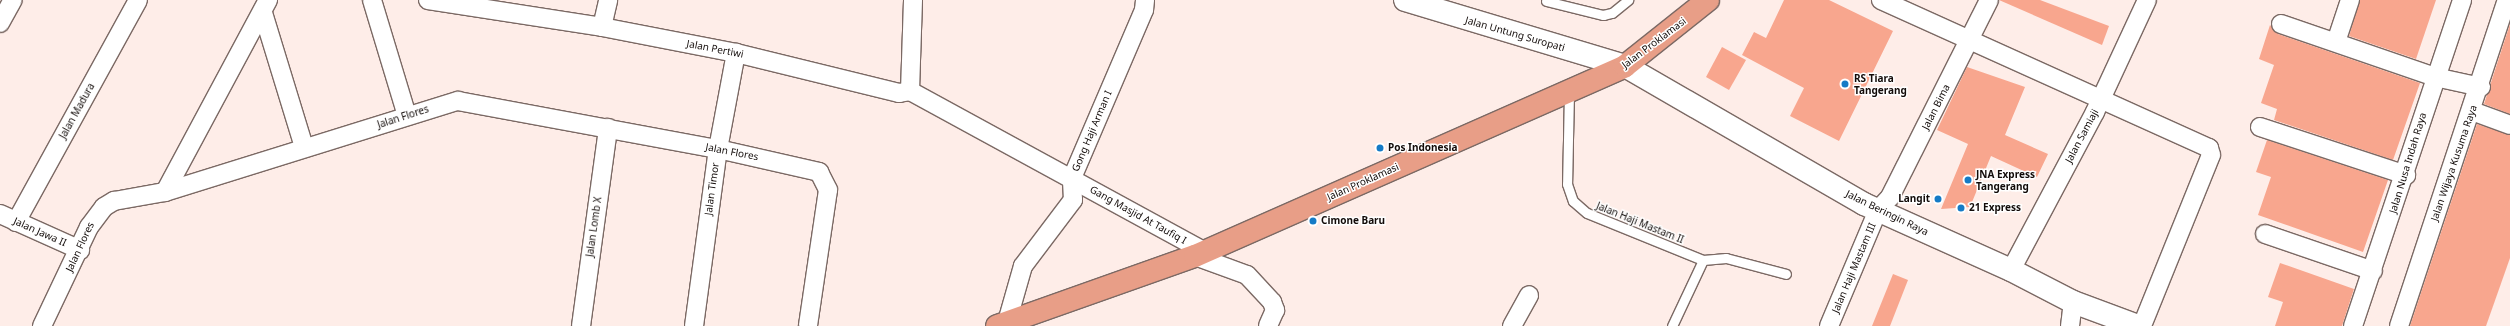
<!DOCTYPE html>
<html>
<head>
<meta charset="utf-8">
<style>
  body { margin:0 }
  #map { position:relative; width:2510px; height:326px; overflow:hidden; background:#feede8; font-family:"Noto Sans",sans-serif }
  div>[style] { position:absolute }
  .building>* { inset:0; background:#f8a68e }
  .roads { filter:drop-shadow(1px 0 #7b6964) drop-shadow(-1px 0 #7b6964) drop-shadow(0 1px #7b6964) drop-shadow(0 -1px #7b6964) }
  .service>* { height:9px; margin:-4.5px; padding:0 4.5px; transform-origin:4.5px; border-radius:4.5px; background:#fff }
  .minor>* { height:18px; margin:-9px; padding:0 9px; transform-origin:9px; border-radius:9px; background:#fff }
  .tertiary>* { height:22px; margin:-11px; padding:0 11px; transform-origin:11px; border-radius:11px; background:#fff }
  .primary>* { height:22px; margin:-11px; padding:0 11px; transform-origin:11px; border-radius:11px; background:#e89e87 }
  .dots>* { width:11px; height:11px; translate:-50% -50%; box-sizing:border-box; border:2px solid #fff; border-radius:50% }
  span { translate:-50% -50%; white-space:nowrap; text-align:center; line-height:1.15; -webkit-text-stroke:3px #fff; paint-order:stroke }
  .street-label { font-size:10px; color:#120b09 }
  .poi-label { font-size:10px; color:#120b09; font-weight:700 }
  .left { translate:0 -50%; text-align:left }
  .right { translate:-100% -50%; text-align:right }
</style>
</head>
<body>
<div id="map">
  <div class="building">
    <i style="clip-path:polygon(1784px 0,1829px 0,1893px 31px,1839px 141px,1790px 116px,1804px 88px,1742px 55px,1754px 32px,1766px 38px)"></i>
    <i style="clip-path:polygon(1999px 0,2040px 0,2109px 26px,2102px 45px)"></i>
    <i style="clip-path:polygon(2360px 0,2436px 0,2416px 59px,2349px 36px)"></i>
    <i style="clip-path:polygon(2510px 24px,2510px 114px,2484px 104px)"></i>
    <i style="clip-path:polygon(2270px 25px,2278px 34px,2420px 83px,2393px 160px,2274px 120px,2277px 109px,2261px 103px,2274px 65px,2259px 59px)"></i>
    <i style="clip-path:polygon(1722px 47px,1746px 60px,1729px 90px,1706px 77px)"></i>
    <i style="clip-path:polygon(1967px 67px,2025px 87px,2005px 135px,2048px 154px,2037px 177px,1991px 156px,1970px 207px,1941px 209px,1968px 144px,1937px 130px)"></i>
    <i style="clip-path:polygon(2477px 124px,2510px 135px,2510px 258px,2486px 326px,2410px 326px)"></i>
    <i style="clip-path:polygon(2267px 140px,2388px 180px,2363px 252px,2258px 215px,2271px 177px,2256px 172px)"></i>
    <i style="clip-path:polygon(2280px 263px,2354px 289px,2342px 326px,2275px 326px,2283px 302px,2268px 297px)"></i>
    <i style="clip-path:polygon(1893px 274px,1908px 280px,1890px 326px,1872px 326px)"></i>
  </div>
  <div class="roads">
    <div class="service">
      <i style="left:1546px;top:1px;width:59px;rotate:13.8deg"></i>
      <i style="left:1603px;top:15px;width:9px;rotate:-13deg"></i>
      <i style="left:1612px;top:13px;width:21px;rotate:-39deg"></i>
      <i style="left:1569px;top:92px;width:92px;rotate:91.2deg"></i>
      <i style="left:1567px;top:184px;width:18px;rotate:71deg"></i>
      <i style="left:1573px;top:201px;width:18px;rotate:41deg"></i>
      <i style="left:1587px;top:213px;width:125px;rotate:22.1deg"></i>
      <i style="left:1703px;top:260px;width:23px;rotate:-5deg"></i>
      <i style="left:1726px;top:258px;width:62px;rotate:14.9deg"></i>
      <i style="left:1672px;top:326px;width:73px;rotate:-64.8deg"></i>
    </div>
    <div class="minor">
      <i style="left:372px;top:0;width:121px;rotate:73.2deg"></i>
      <i style="left:428px;top:0;width:176px;rotate:8.8deg"></i>
      <i style="left:602px;top:27px;width:136px;rotate:11deg"></i>
      <i style="left:736px;top:53px;width:168px;rotate:13.8deg"></i>
      <i style="left:899px;top:93px;width:11px;rotate:-10deg"></i>
      <i style="left:910px;top:91px;width:91px;rotate:-88.1deg"></i>
      <i style="left:1881px;top:0;width:360px;rotate:24.3deg"></i>
      <i style="left:2209px;top:148px;width:7px;rotate:74deg"></i>
      <i style="left:2211px;top:155px;width:184px;rotate:112deg"></i>
      <i style="left:263px;top:13px;width:140px;rotate:73deg"></i>
      <i style="left:0;top:23px;width:26px;rotate:-61deg"></i>
      <i style="left:2281px;top:24px;width:163px;rotate:19deg"></i>
      <i style="left:2435px;top:77px;width:47px;rotate:12.3deg"></i>
      <i style="left:602px;top:27px;width:28px;rotate:-77deg"></i>
      <i style="left:2336px;top:42px;width:44px;rotate:-71.6deg"></i>
      <i style="left:910px;top:91px;width:336px;rotate:28.6deg"></i>
      <i style="left:2472px;top:111px;width:40px;rotate:20.2deg"></i>
      <i style="left:2260px;top:127px;width:154px;rotate:18.2deg"></i>
      <i style="left:165px;top:192px;width:218px;rotate:-61.8deg"></i>
      <i style="left:0;top:214px;width:88px;rotate:24.2deg"></i>
      <i style="left:16px;top:222px;width:253px;rotate:-61.2deg"></i>
      <i style="left:2265px;top:234px;width:114px;rotate:18.9deg"></i>
      <i style="left:1195px;top:256px;width:55px;rotate:20.1deg"></i>
      <i style="left:1247px;top:275px;width:37px;rotate:47deg"></i>
      <i style="left:1272px;top:302px;width:9px;rotate:69deg"></i>
      <i style="left:1275px;top:310px;width:17px;rotate:114deg"></i>
      <i style="left:2011px;top:270px;width:179px;rotate:-62deg"></i>
      <i style="left:2095px;top:112px;width:123px;rotate:-65.1deg"></i>
      <i style="left:1007px;top:322px;width:58px;rotate:-74.1deg"></i>
      <i style="left:1023px;top:266px;width:83px;rotate:-52.9deg"></i>
      <i style="left:1073px;top:200px;width:22px;rotate:-93deg"></i>
      <i style="left:1072px;top:178px;width:183px;rotate:-66.8deg"></i>
      <i style="left:1144px;top:10px;width:10px;rotate:-84deg"></i>
      <i style="left:42px;top:326px;width:110px;rotate:-64.6deg"></i>
      <i style="left:89px;top:227px;width:25px;rotate:-53deg"></i>
      <i style="left:104px;top:207px;width:12px;rotate:-31deg"></i>
      <i style="left:114px;top:201px;width:52px;rotate:-10deg"></i>
      <i style="left:165px;top:192px;width:307px;rotate:-17.3deg"></i>
      <i style="left:458px;top:101px;width:264px;rotate:10.5deg"></i>
      <i style="left:718px;top:149px;width:104px;rotate:12.8deg"></i>
      <i style="left:819px;top:172px;width:20px;rotate:63deg"></i>
      <i style="left:828px;top:190px;width:137px;rotate:98.4deg"></i>
      <i style="left:581px;top:326px;width:200px;rotate:-82.2deg"></i>
      <i style="left:694px;top:326px;width:179px;rotate:-82.3deg"></i>
      <i style="left:718px;top:149px;width:98px;rotate:-79.4deg"></i>
      <i style="left:1512px;top:326px;width:35px;rotate:-61deg"></i>
      <i style="left:1829px;top:326px;width:126px;rotate:-67.1deg"></i>
      <i style="left:1878px;top:210px;width:18px;rotate:-47deg"></i>
      <i style="left:1890px;top:197px;width:220px;rotate:-63.3deg"></i>
      <i style="left:2070px;top:326px;width:24px;rotate:-83deg"></i>
      <i style="left:2353px;top:326px;width:344px;rotate:-71.5deg"></i>
      <i style="left:2399px;top:326px;width:343px;rotate:-71.7deg"></i>
    </div>
    <div class="tertiary">
      <i style="left:1405px;top:0;width:230px;rotate:16.7deg"></i>
      <i style="left:1625px;top:66px;width:276px;rotate:30deg"></i>
      <i style="left:1864px;top:204px;width:161px;rotate:24.2deg"></i>
      <i style="left:2011px;top:270px;width:70px;rotate:27.3deg"></i>
      <i style="left:2073px;top:302px;width:69px;rotate:20.3deg"></i>
    </div>
    <div class="primary">
      <i style="left:997px;top:326px;width:210px;rotate:-19.5deg"></i>
      <i style="left:1195px;top:256px;width:470px;rotate:-23.8deg"></i>
      <i style="left:1625px;top:66px;width:106px;rotate:-38.5deg"></i>
    </div>
  </div>
  <div class="dots">
    <i style="left:1845px;top:84px;background:#157bc6"></i>
    <i style="left:1380px;top:148px;background:#157bc6"></i>
    <i style="left:1968px;top:180px;background:#157bc6"></i>
    <i style="left:1938px;top:199px;background:#157bc6"></i>
    <i style="left:1961px;top:208px;background:#157bc6"></i>
    <i style="left:1313px;top:221px;background:#157bc6"></i>
  </div>
  <div class="street-label">
    <span style="left:1515px;top:34px;rotate:16deg">Jalan Untung Suropati</span>
    <span style="left:1654px;top:43px;rotate:-37deg">Jalan Proklamasi</span>
    <span style="left:715px;top:49px;rotate:11deg">Jalan Pertiwi</span>
    <span style="left:1936px;top:107px;rotate:-63deg">Jalan Bima</span>
    <span style="left:77px;top:111px;rotate:-61deg">Jalan Madura</span>
    <span style="left:403px;top:117px;rotate:-18deg">Jalan Flores</span>
    <span style="left:1092px;top:131px;rotate:-67deg">Gong Haji Arman I</span>
    <span style="left:2082px;top:136px;rotate:-62deg">Jalan Samiaji</span>
    <span style="left:732px;top:152px;rotate:11deg">Jalan Flores</span>
    <span style="left:2408px;top:163px;rotate:-73deg">Jalan Nusa Indah Raya</span>
    <span style="left:2454px;top:163px;rotate:-71deg">Jalan Wijaya Kusuma Raya</span>
    <span style="left:1363px;top:182px;rotate:-24deg">Jalan Proklamasi</span>
    <span style="left:712px;top:189px;rotate:-82deg">Jalan Timor</span>
    <span style="left:1887px;top:213px;rotate:26deg">Jalan Beringin Raya</span>
    <span style="left:1138px;top:215px;rotate:29deg">Gang Masjid At Taufiq I</span>
    <span style="left:1640px;top:223px;rotate:22deg">Jalan Haji Mastam II</span>
    <span style="left:594px;top:227px;rotate:-82deg">Jalan Lomb X</span>
    <span style="left:40px;top:232px;rotate:24deg">Jalan Jawa II</span>
    <span style="left:80px;top:247px;rotate:-65deg">Jalan Flores</span>
    <span style="left:1854px;top:268px;rotate:-67deg">Jalan Haji Mastam III</span>
  </div>
  <div class="poi-label">
    <span class="left" style="left:1854px;top:84px">RS Tiara<br>Tangerang</span>
    <span class="left" style="left:1388px;top:148px">Pos Indonesia</span>
    <span class="left" style="left:1976px;top:180px">JNA Express<br>Tangerang</span>
    <span class="right" style="left:1930px;top:199px">Langit</span>
    <span class="left" style="left:1969px;top:208px">21 Express</span>
    <span class="left" style="left:1321px;top:221px">Cimone Baru</span>
  </div>
</div>
</body>
</html>
